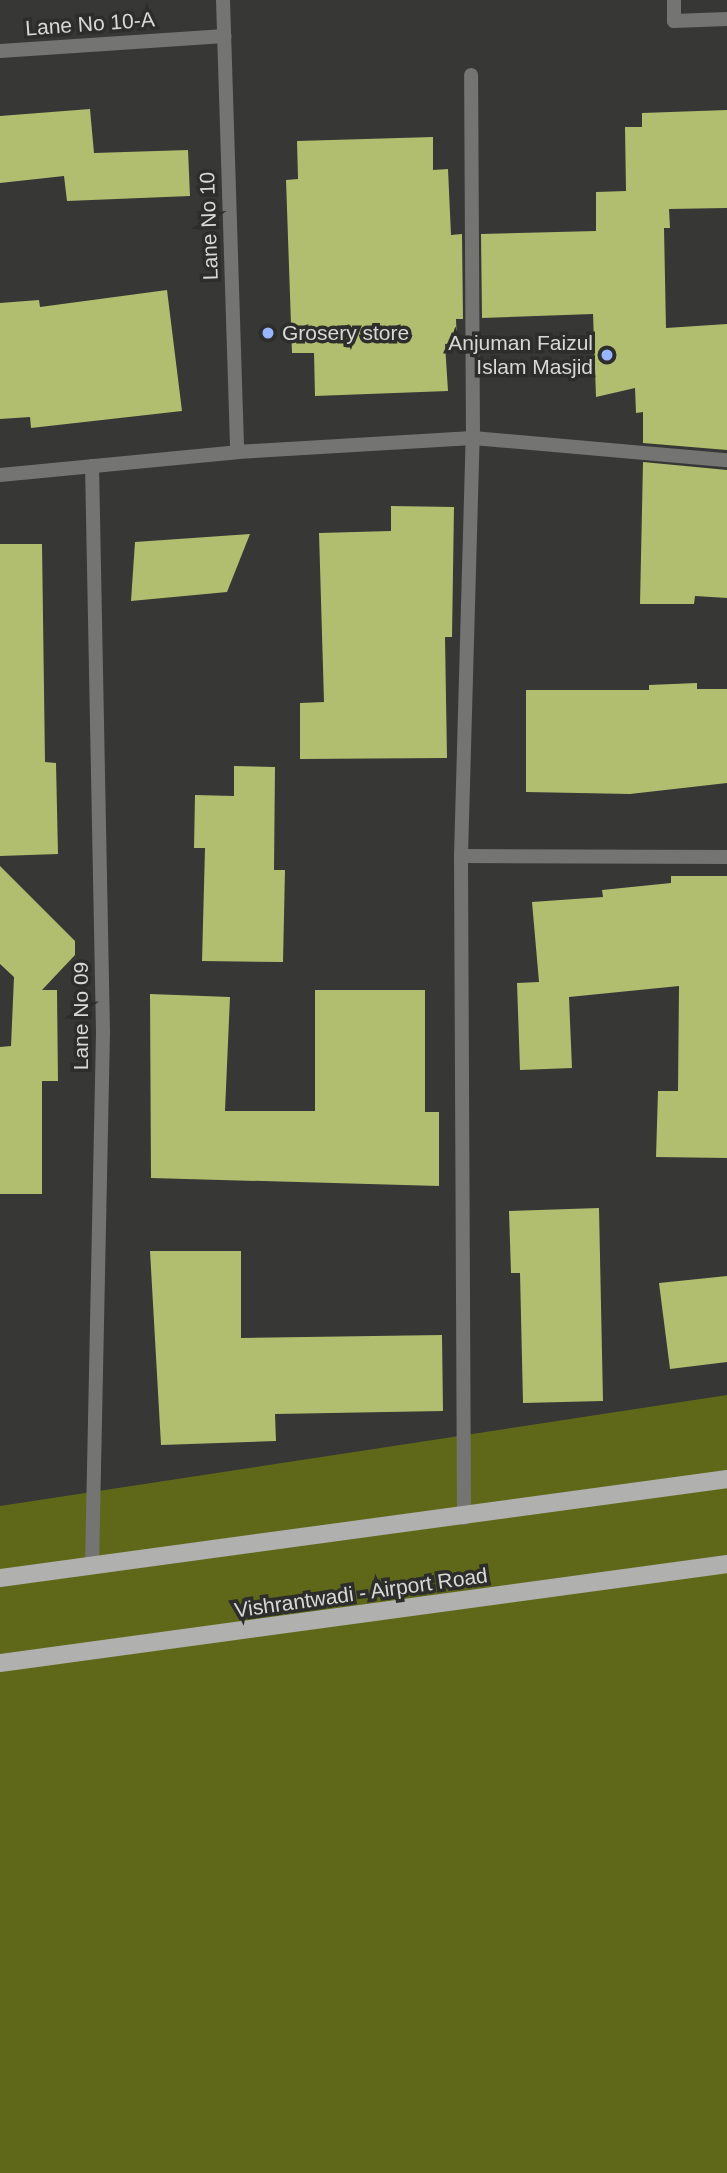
<!DOCTYPE html>
<html>
<head>
<meta charset="utf-8">
<style>
  body { margin:0 }
  #map { position:relative; width:727px; height:2173px; overflow:hidden; background:#373735; font-family:Helvetica,sans-serif }
  div>[style] { position:absolute }
  .green>* { inset:0; background:#5f6819 }
  .building>* { inset:0; background:#b1bd6f }
  .minor>* { height:14px; margin:-7px; padding:0 7px; transform-origin:7px; border-radius:7px; background:#747473 }
  .primary>* { height:18px; margin:-9px; padding:0 9px; transform-origin:9px; border-radius:9px; background:#b0b0ae }
  .dots>* { width:19px; height:19px; translate:-50% -50%; box-sizing:border-box; border:4px solid #2d2d2b; border-radius:50% }
  span { translate:-50% -50%; white-space:nowrap; text-align:center; line-height:1.15; -webkit-text-stroke:7px #2d2d2b; paint-order:stroke }
  .street-label { font-size:21px; color:#d8d8d7 }
  .poi-label { font-size:21px; color:#d8d8d7 }
  .left { translate:0 -50%; text-align:left }
  .right { translate:-100% -50%; text-align:right }
</style>
</head>
<body>
<div id="map">
  <div class="green">
    <i style="clip-path:polygon(727px 1395px,727px 2173px,0 2173px,0 1506px)"></i>
  </div>
  <div class="building">
    <i style="clip-path:polygon(90px 109px,94px 153px,188px 150px,190px 196px,67px 201px,64px 176px,0 183px,0 116px)"></i>
    <i style="clip-path:polygon(727px 110px,727px 208px,669px 209px,670px 228px,664px 228px,666px 328px,727px 324px,727px 450px,643px 443px,643px 412px,636px 413px,635px 388px,596px 397px,593px 314px,482px 318px,481px 234px,596px 231px,596px 192px,626px 191px,625px 127px,642px 127px,642px 113px)"></i>
    <i style="clip-path:polygon(433px 137px,433px 170px,448px 169px,451px 235px,462px 234px,463px 319px,456px 319px,457px 343px,445px 344px,448px 391px,315px 396px,314px 353px,292px 353px,286px 180px,298px 179px,297px 141px)"></i>
    <i style="clip-path:polygon(167px 290px,182px 411px,31px 428px,30px 417px,0 419px,0 303px,39px 300px,40px 307px)"></i>
    <i style="clip-path:polygon(643px 462px,727px 470px,727px 598px,695px 596px,694px 604px,640px 604px)"></i>
    <i style="clip-path:polygon(391px 506px,454px 507px,452px 637px,445px 637px,447px 758px,300px 759px,300px 703px,324px 702px,319px 533px,391px 531px)"></i>
    <i style="clip-path:polygon(250px 534px,227px 592px,131px 601px,135px 542px)"></i>
    <i style="clip-path:polygon(0 544px,42px 544px,45px 762px,56px 763px,58px 854px,0 856px)"></i>
    <i style="clip-path:polygon(697px 683px,697px 689px,727px 689px,727px 783px,630px 794px,526px 792px,526px 690px,649px 690px,649px 685px)"></i>
    <i style="clip-path:polygon(234px 766px,275px 767px,274px 870px,285px 870px,283px 962px,202px 961px,205px 848px,194px 848px,195px 795px,234px 796px)"></i>
    <i style="clip-path:polygon(0 866px,75px 941px,75px 955px,42px 990px,57px 990px,58px 1081px,42px 1081px,42px 1194px,0 1194px,0 1047px,11px 1046px,14px 977px,0 964px)"></i>
    <i style="clip-path:polygon(671px 876px,727px 876px,727px 1158px,656px 1157px,658px 1091px,678px 1091px,679px 986px,569px 997px,572px 1068px,520px 1070px,517px 983px,539px 982px,532px 902px,603px 897px,602px 890px,671px 883px)"></i>
    <i style="clip-path:polygon(315px 990px,425px 990px,425px 1112px,439px 1112px,439px 1186px,151px 1178px,150px 994px,230px 997px,225px 1111px,315px 1111px)"></i>
    <i style="clip-path:polygon(599px 1208px,603px 1401px,523px 1403px,520px 1273px,511px 1273px,509px 1211px)"></i>
    <i style="clip-path:polygon(150px 1251px,241px 1251px,241px 1338px,442px 1335px,443px 1411px,275px 1414px,276px 1441px,161px 1445px)"></i>
    <i style="clip-path:polygon(727px 1276px,727px 1362px,670px 1369px,659px 1283px)"></i>
  </div>
  <div class="minor">
    <i style="left:223px;top:0;width:452px;rotate:88.2deg"></i>
    <i style="left:674px;top:0;width:21px;rotate:90deg"></i>
    <i style="left:674px;top:21px;width:53px;rotate:-2.2deg"></i>
    <i style="left:0;top:51px;width:225px;rotate:-3.8deg"></i>
    <i style="left:0;top:475px;width:238px;rotate:-5.5deg"></i>
    <i style="left:237px;top:452px;width:236px;rotate:-3.4deg"></i>
    <i style="left:473px;top:438px;width:255px;rotate:5deg"></i>
    <i style="left:461px;top:856px;width:266px;rotate:0.2deg"></i>
    <i style="left:464px;top:1518px;width:662px;rotate:-90.26deg"></i>
    <i style="left:461px;top:856px;width:418px;rotate:-88.4deg"></i>
    <i style="left:473px;top:438px;width:363px;rotate:-90.3deg"></i>
    <i style="left:92px;top:1566px;width:534px;rotate:-88.82deg"></i>
    <i style="left:103px;top:1032px;width:566px;rotate:-91.11deg"></i>
  </div>
  <div class="primary">
    <i style="left:0;top:1578px;width:734px;rotate:-7.75deg"></i>
    <i style="left:0;top:1663px;width:734px;rotate:-7.75deg"></i>
  </div>
  <div class="dots">
    <i style="left:268px;top:333px;background:#97b6fd"></i>
    <i style="left:607px;top:355px;background:#97b6fd"></i>
  </div>
  <div class="street-label">
    <span style="left:90px;top:24px;rotate:-4deg">Lane No 10-A</span>
    <span style="left:209px;top:226px;rotate:-92deg">Lane No 10</span>
    <span style="left:81px;top:1016px;rotate:-90deg">Lane No 09</span>
    <span style="left:361px;top:1593px;rotate:-8deg">Vishrantwadi - Airport Road</span>
  </div>
  <div class="poi-label">
    <span class="left" style="left:282px;top:333px">Grosery store</span>
    <span class="right" style="left:593px;top:355px">Anjuman Faizul<br>Islam Masjid</span>
  </div>
</div>
</body>
</html>
